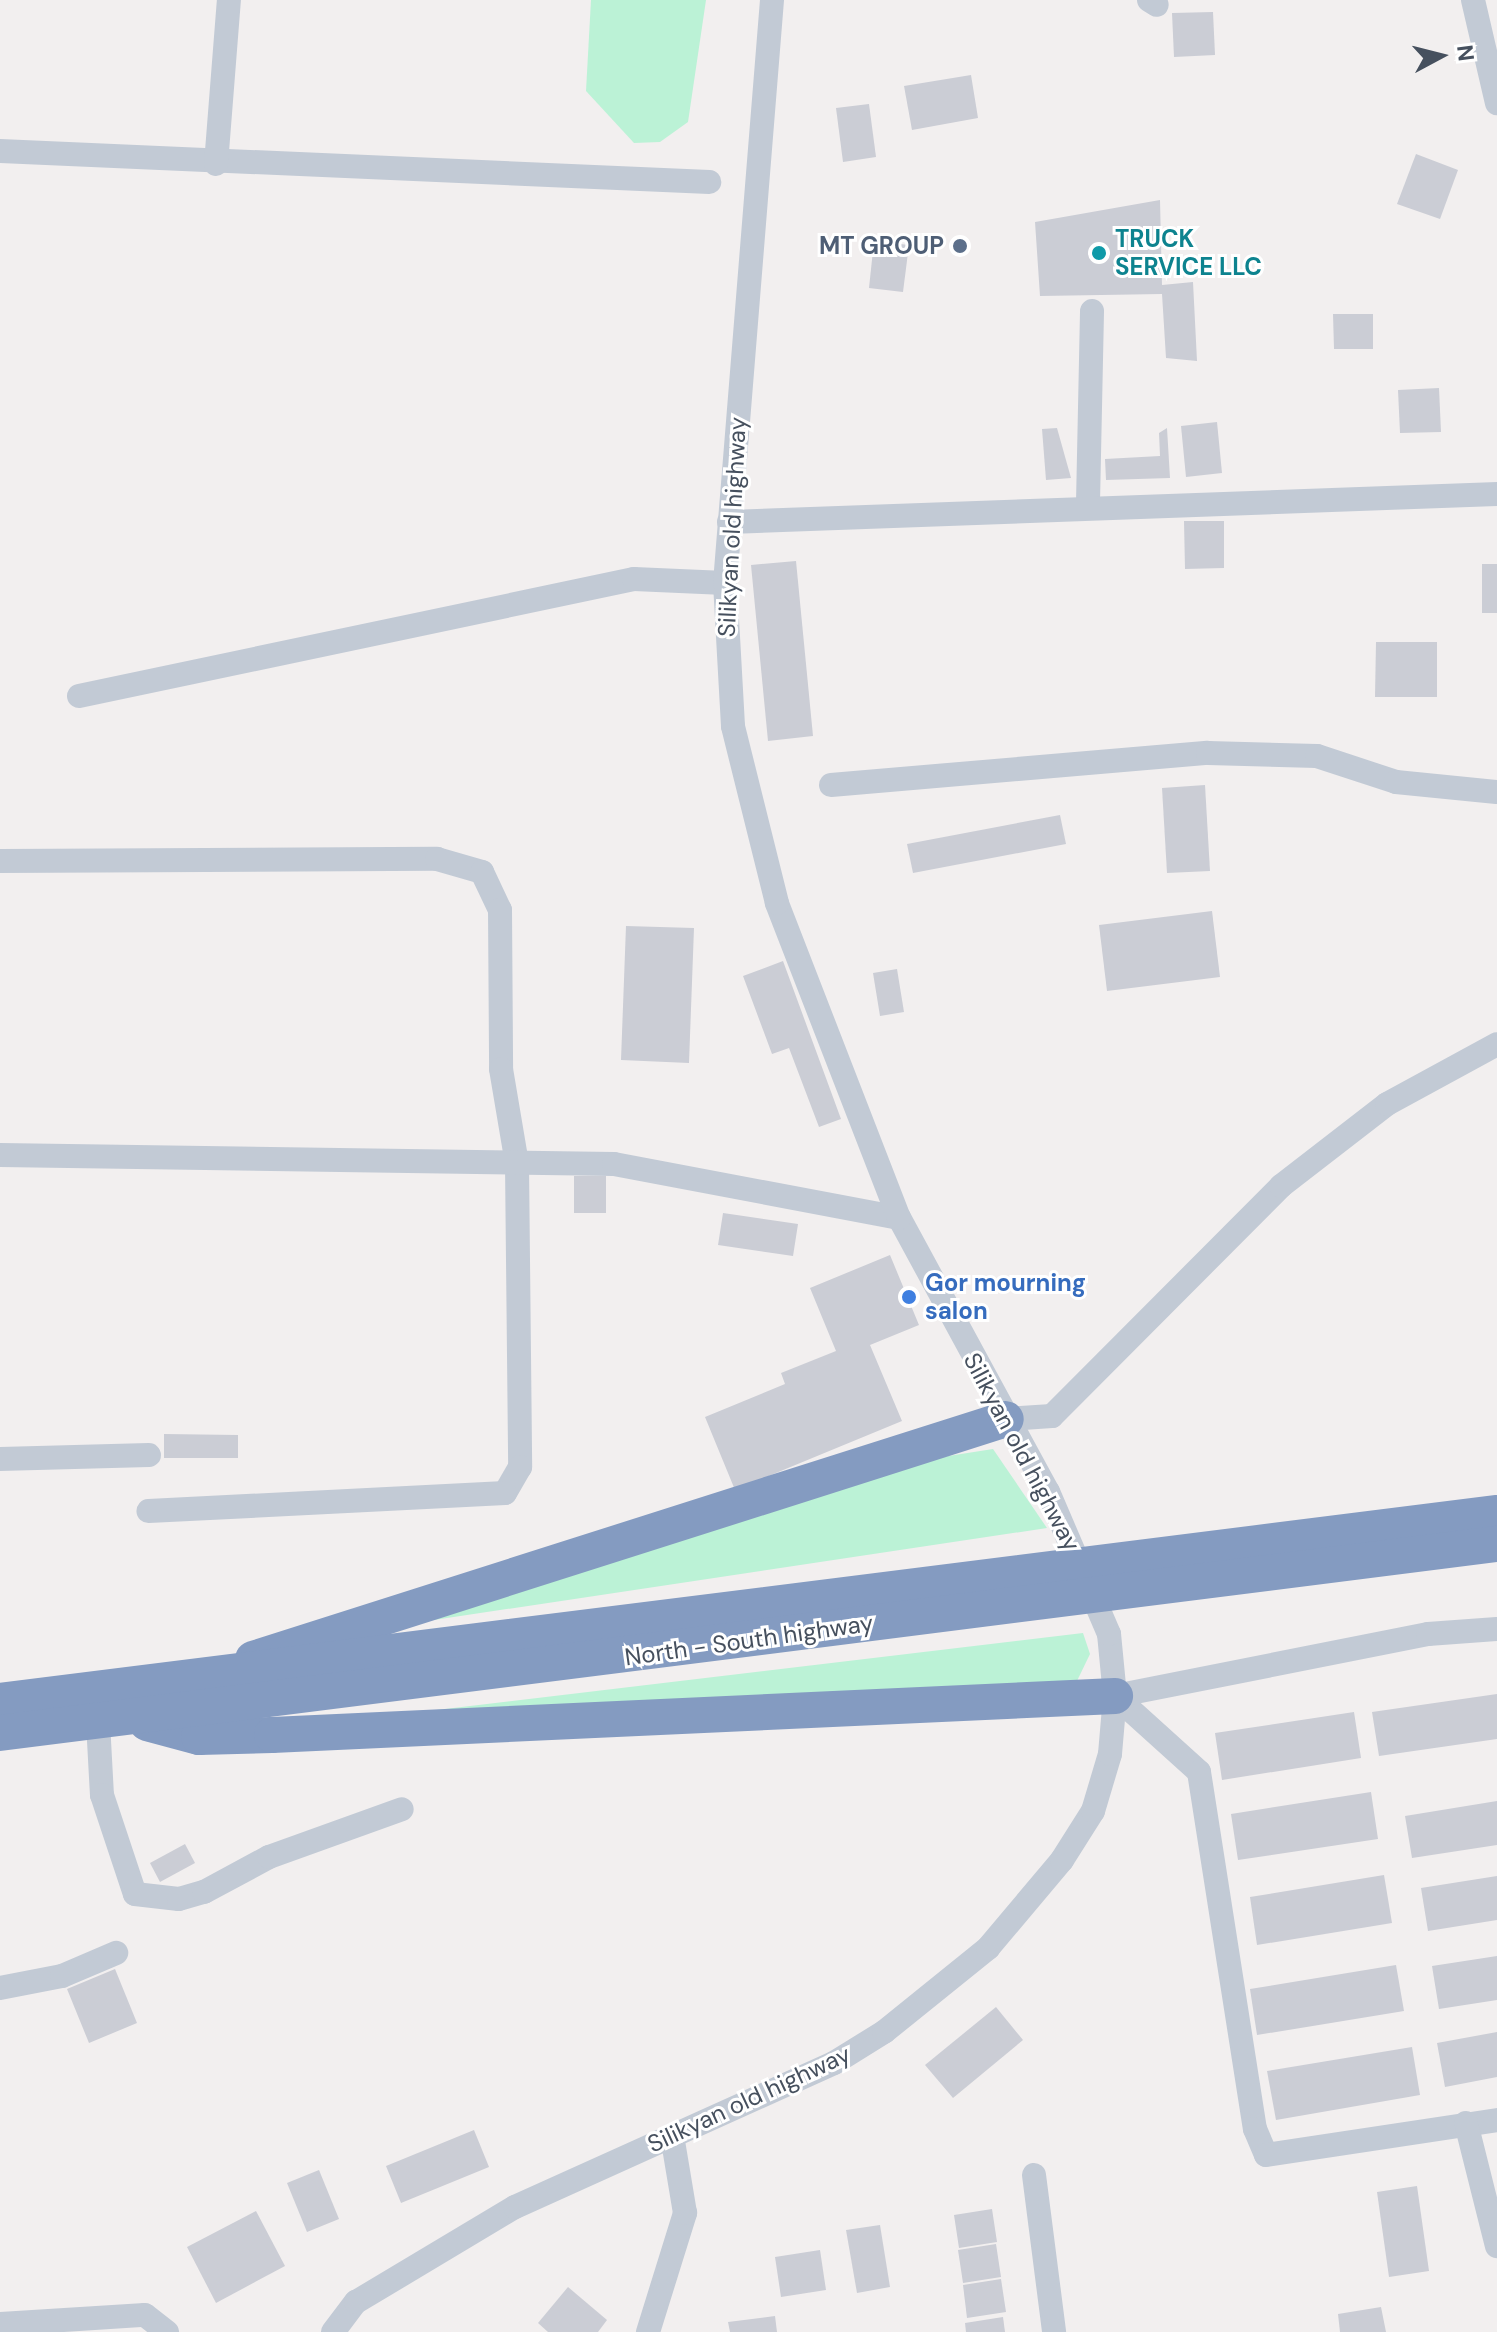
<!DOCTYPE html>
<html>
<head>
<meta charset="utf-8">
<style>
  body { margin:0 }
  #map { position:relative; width:1497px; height:2332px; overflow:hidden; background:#f2efef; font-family:"DM Sans",sans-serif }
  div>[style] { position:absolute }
  .green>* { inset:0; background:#bbf2d6 }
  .building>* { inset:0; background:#cbcdd5 }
  .minor>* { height:24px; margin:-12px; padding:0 12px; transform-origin:12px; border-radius:12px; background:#c2cad5 }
  .highway>* { height:36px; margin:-18px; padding:0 18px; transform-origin:18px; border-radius:18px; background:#849bc1 }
  .dots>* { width:22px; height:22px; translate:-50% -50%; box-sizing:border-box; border:4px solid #fff; border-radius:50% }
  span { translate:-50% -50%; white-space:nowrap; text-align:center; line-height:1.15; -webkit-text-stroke:6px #fff; paint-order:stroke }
  .culture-label { font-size:24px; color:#0d838f; font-weight:700 }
  .left { translate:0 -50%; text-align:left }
  .service-label { font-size:24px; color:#4e5e75; font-weight:700 }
  .right { translate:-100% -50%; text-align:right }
  .street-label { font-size:24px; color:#46505e }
  .shop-label { font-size:24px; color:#366cbe; font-weight:700 }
  .north { position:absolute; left:1401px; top:16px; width:80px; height:80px; -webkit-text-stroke:6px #fff; paint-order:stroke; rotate:83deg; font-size:22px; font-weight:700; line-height:32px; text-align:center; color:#46505e }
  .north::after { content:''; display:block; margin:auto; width:28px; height:36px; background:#46505e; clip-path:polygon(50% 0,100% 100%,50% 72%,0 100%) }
</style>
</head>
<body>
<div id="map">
  <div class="green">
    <i style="clip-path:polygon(591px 0,706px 0,688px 122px,660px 142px,634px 143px,586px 91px)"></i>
    <i style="clip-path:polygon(993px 1449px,1047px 1528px,394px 1626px,942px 1457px)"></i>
    <i style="clip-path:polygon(1083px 1633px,1090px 1654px,1076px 1683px,369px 1718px)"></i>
  </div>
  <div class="building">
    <i style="clip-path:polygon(1213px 12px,1215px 55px,1174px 57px,1172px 13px)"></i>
    <i style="clip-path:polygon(971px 75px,978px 118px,912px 130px,904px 86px)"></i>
    <i style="clip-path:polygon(869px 104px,876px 157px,843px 162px,836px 108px)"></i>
    <i style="clip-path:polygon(1416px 154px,1458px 170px,1440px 219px,1397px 204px)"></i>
    <i style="clip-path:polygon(1160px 200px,1162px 285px,1193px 282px,1197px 361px,1166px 358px,1162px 294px,1040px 296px,1035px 222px)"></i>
    <i style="clip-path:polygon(874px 241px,909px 245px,903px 292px,869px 288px)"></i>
    <i style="clip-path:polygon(1333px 314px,1373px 314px,1373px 349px,1334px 349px)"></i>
    <i style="clip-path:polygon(1439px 388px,1441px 432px,1400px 433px,1398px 390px)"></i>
    <i style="clip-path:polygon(1217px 422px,1222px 473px,1186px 477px,1181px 426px)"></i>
    <i style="clip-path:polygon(1057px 428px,1071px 478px,1046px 480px,1042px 429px)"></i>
    <i style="clip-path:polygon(1167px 428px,1170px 478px,1106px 480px,1105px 459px,1160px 456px,1159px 433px)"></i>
    <i style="clip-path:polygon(1184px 521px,1224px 521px,1224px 568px,1185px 569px)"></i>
    <i style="clip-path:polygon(796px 561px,813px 736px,768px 741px,751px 565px)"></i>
    <i style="clip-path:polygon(1482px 564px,1497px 564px,1497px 613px,1482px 613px)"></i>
    <i style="clip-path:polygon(1376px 642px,1437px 642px,1437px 697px,1375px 697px)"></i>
    <i style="clip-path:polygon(1205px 785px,1210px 871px,1167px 873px,1162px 788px)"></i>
    <i style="clip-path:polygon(1060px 815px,1066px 844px,913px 873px,907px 844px)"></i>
    <i style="clip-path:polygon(1212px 911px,1220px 977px,1107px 991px,1099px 925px)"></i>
    <i style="clip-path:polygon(626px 926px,694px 928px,689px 1063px,621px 1060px)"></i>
    <i style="clip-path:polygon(783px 961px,841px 1119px,819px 1127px,789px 1048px,772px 1054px,743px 976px)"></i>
    <i style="clip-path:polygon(897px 969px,904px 1012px,880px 1016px,873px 973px)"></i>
    <i style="clip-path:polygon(574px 1176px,606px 1176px,606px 1213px,574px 1213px)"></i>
    <i style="clip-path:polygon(723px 1213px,798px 1224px,793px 1256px,718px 1245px)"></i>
    <i style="clip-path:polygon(890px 1255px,919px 1325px,870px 1345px,902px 1421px,735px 1490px,705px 1417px,785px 1384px,781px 1373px,836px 1351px,810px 1288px)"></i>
    <i style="clip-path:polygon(164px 1434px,238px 1435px,238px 1458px,164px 1458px)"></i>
    <i style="clip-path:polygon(1497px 1694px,1497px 1739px,1379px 1756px,1372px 1712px)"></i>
    <i style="clip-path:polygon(1354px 1712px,1361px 1758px,1222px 1780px,1215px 1733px)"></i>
    <i style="clip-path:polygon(1371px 1792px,1378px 1839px,1238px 1860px,1231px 1814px)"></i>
    <i style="clip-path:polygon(1497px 1801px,1497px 1845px,1412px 1858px,1405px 1816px)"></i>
    <i style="clip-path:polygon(185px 1844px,195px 1863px,160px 1882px,150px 1863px)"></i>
    <i style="clip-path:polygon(1384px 1875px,1392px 1923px,1257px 1945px,1250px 1897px)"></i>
    <i style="clip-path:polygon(1497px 1876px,1497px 1920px,1428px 1931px,1421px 1888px)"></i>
    <i style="clip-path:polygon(1497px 1956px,1497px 2000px,1439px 2009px,1432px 1966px)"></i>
    <i style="clip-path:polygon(1396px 1965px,1404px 2011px,1257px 2035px,1250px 1989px)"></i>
    <i style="clip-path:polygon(115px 1969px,137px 2023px,89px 2043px,67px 1989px)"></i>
    <i style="clip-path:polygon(996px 2007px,1023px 2040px,953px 2098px,925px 2065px)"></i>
    <i style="clip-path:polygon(1497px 2032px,1497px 2077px,1445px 2087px,1437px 2043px)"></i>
    <i style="clip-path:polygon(1412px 2047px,1420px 2095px,1276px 2120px,1267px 2071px)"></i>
    <i style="clip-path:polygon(474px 2130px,489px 2167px,401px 2203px,386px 2166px)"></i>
    <i style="clip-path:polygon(319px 2170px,339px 2219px,307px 2232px,287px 2183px)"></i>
    <i style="clip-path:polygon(1417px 2186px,1429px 2271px,1389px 2277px,1377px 2192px)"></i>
    <i style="clip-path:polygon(992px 2209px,997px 2242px,959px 2248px,954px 2215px)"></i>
    <i style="clip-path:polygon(256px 2211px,285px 2266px,216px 2303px,187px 2247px)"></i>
    <i style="clip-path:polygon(880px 2225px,890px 2287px,857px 2293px,846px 2230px)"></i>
    <i style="clip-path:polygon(996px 2244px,1001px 2277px,963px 2283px,958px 2250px)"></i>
    <i style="clip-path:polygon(820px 2250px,826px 2290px,781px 2297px,775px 2257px)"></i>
    <i style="clip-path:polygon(1001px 2279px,1006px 2312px,967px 2318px,963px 2285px)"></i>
    <i style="clip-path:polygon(568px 2287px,607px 2320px,598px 2332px,548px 2332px,538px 2323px)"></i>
    <i style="clip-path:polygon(1381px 2307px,1386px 2332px,1340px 2332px,1338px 2314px)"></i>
    <i style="clip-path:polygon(775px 2316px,777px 2332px,730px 2332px,728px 2322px)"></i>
    <i style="clip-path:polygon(1003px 2317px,1005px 2332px,966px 2332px,965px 2323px)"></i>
  </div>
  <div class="minor">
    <i style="left:1149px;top:0;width:9px;rotate:32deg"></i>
    <i style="left:1473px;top:0;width:106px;rotate:76.9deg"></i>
    <i style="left:0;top:151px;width:710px;rotate:2.5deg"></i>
    <i style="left:216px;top:164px;width:165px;rotate:-85.5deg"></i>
    <i style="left:1088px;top:503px;width:192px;rotate:-88.8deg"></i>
    <i style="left:729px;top:522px;width:769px;rotate:-2.09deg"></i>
    <i style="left:79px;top:696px;width:567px;rotate:-11.9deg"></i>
    <i style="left:634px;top:579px;width:91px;rotate:2.5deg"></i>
    <i style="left:831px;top:785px;width:378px;rotate:-4.9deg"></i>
    <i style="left:1208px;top:753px;width:109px;rotate:1.6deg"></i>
    <i style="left:1317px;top:756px;width:83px;rotate:18.2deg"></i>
    <i style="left:1396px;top:782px;width:101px;rotate:5.7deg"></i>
    <i style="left:0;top:861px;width:437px;rotate:-0.3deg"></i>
    <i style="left:437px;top:859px;width:47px;rotate:16.1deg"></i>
    <i style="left:482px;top:872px;width:42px;rotate:64.7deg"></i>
    <i style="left:500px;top:910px;width:159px;rotate:89.6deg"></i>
    <i style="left:501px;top:1069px;width:96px;rotate:80.4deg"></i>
    <i style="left:517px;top:1164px;width:303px;rotate:89.4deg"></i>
    <i style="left:520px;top:1467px;width:30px;rotate:120deg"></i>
    <i style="left:505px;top:1493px;width:357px;rotate:177.1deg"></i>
    <i style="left:0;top:1155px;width:614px;rotate:0.84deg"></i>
    <i style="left:614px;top:1164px;width:290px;rotate:10.7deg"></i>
    <i style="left:1006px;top:1419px;width:46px;rotate:-3.7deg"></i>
    <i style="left:1052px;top:1416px;width:325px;rotate:-45.1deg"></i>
    <i style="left:1281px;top:1186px;width:134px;rotate:-37.7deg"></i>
    <i style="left:1387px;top:1104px;width:125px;rotate:-28.6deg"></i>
    <i style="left:0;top:1459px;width:149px;rotate:-1.5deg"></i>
    <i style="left:1115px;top:1696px;width:113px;rotate:42.1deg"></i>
    <i style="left:1199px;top:1772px;width:361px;rotate:81.1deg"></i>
    <i style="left:1255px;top:2129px;width:28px;rotate:67deg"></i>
    <i style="left:1266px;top:2155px;width:234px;rotate:-8.6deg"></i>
    <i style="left:1115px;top:1696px;width:319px;rotate:-11.2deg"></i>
    <i style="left:1428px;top:1634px;width:69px;rotate:-4.1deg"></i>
    <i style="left:98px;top:1722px;width:73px;rotate:86.9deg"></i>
    <i style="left:102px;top:1795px;width:104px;rotate:71.6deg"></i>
    <i style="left:135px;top:1894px;width:44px;rotate:6.5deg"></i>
    <i style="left:179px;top:1899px;width:26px;rotate:-16deg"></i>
    <i style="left:204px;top:1892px;width:74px;rotate:-28.3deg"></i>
    <i style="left:269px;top:1857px;width:141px;rotate:-19.8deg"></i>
    <i style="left:0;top:1988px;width:63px;rotate:-11deg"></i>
    <i style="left:62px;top:1976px;width:59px;rotate:-23.1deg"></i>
    <i style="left:1466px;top:2123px;width:127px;rotate:75.9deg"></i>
    <i style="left:1034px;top:2175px;width:158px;rotate:82.7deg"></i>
    <i style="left:0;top:2324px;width:145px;rotate:-3.6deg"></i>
    <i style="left:145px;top:2315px;width:28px;rotate:38deg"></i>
    <i style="left:333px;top:2332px;width:38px;rotate:-53deg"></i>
    <i style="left:356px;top:2302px;width:185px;rotate:-30.9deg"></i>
    <i style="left:515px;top:2207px;width:350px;rotate:-24.3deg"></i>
    <i style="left:834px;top:2063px;width:59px;rotate:-31.8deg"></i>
    <i style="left:884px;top:2032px;width:134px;rotate:-38.9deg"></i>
    <i style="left:988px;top:1948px;width:115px;rotate:-49.9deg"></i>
    <i style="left:1062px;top:1860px;width:58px;rotate:-57.7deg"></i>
    <i style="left:1093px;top:1811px;width:59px;rotate:-73.4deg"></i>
    <i style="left:1110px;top:1754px;width:58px;rotate:-85.1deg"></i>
    <i style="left:1115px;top:1696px;width:62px;rotate:-95.5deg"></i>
    <i style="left:1109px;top:1634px;width:155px;rotate:-113.2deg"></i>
    <i style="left:1048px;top:1492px;width:312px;rotate:-118.5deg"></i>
    <i style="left:899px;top:1218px;width:338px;rotate:-111.2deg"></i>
    <i style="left:777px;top:903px;width:182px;rotate:-104deg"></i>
    <i style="left:733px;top:726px;width:143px;rotate:-93.2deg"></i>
    <i style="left:725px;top:583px;width:585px;rotate:-85.39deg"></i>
    <i style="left:648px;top:2332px;width:125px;rotate:-72.7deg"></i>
    <i style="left:685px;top:2213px;width:79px;rotate:-99.5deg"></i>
  </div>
  <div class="highway">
    <i style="left:253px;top:1659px;width:790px;rotate:-17.68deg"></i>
    <i style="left:0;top:1701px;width:1509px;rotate:-7.16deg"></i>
    <i style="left:147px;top:1723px;width:54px;rotate:15.1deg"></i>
    <i style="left:199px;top:1737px;width:73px;rotate:-1.6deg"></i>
    <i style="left:272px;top:1735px;width:844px;rotate:-2.65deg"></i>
    <i style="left:0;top:1733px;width:1509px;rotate:-7.2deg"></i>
  </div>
  <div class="dots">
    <i style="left:960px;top:246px;background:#5c6f8a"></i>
    <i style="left:1099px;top:253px;background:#0f9aa8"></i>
    <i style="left:909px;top:1297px;background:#3f7fe0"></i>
  </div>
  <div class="culture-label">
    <span class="left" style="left:1115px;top:253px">TRUCK<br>SERVICE LLC</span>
  </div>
  <div class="service-label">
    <span class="right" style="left:944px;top:246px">MT GROUP</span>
  </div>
  <div class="street-label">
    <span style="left:732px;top:527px;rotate:-87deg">Silikyan old highway</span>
    <span style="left:1022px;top:1452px;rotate:62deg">Silikyan old highway</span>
    <span style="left:749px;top:1640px;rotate:-8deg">North - South highway</span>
    <span style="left:749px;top:2099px;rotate:-25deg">Silikyan old highway</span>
  </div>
  <div class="shop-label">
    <span class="left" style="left:925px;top:1297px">Gor mourning<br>salon</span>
  </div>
  <div class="north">N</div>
</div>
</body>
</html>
